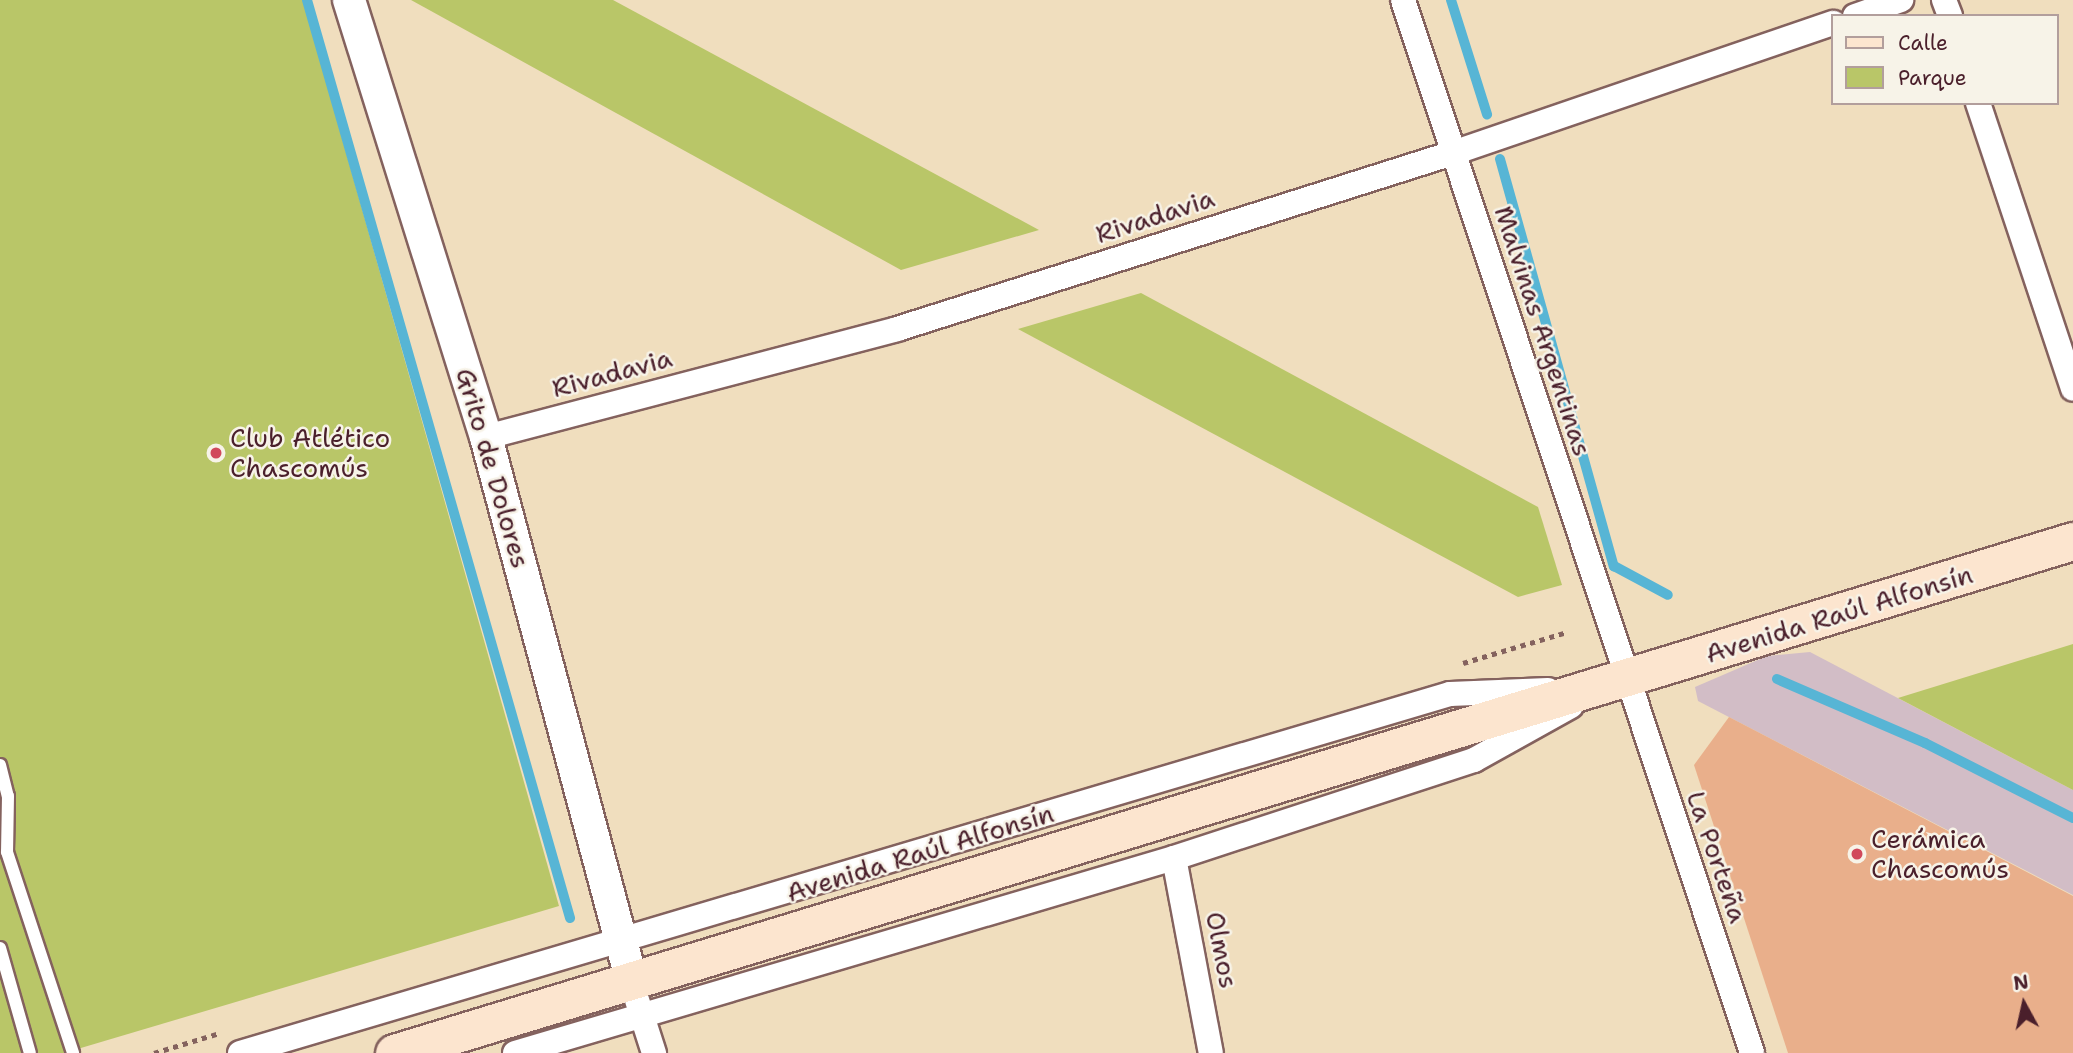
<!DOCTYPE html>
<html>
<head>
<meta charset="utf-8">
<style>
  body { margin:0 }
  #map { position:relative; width:2073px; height:1053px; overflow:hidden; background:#f0debe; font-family:"Shantell Sans",sans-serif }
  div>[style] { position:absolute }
  .industrial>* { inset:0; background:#d2bdc6 }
  .green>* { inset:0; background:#b9c668 }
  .stream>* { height:10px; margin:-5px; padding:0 5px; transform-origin:5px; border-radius:5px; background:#57b5d5 }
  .building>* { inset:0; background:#e9af8b }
  .path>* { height:4.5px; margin-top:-2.25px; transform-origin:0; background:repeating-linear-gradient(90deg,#84625e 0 5px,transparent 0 10px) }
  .roads { filter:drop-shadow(2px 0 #84625e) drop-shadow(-2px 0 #84625e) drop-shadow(0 2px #84625e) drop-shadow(0 -2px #84625e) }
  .service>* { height:12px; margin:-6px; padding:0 6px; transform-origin:6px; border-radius:6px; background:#fff }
  .minor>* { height:24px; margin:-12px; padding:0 12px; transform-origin:12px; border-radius:12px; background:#fff }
  .tertiary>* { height:32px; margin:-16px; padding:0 16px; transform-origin:16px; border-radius:16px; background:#fff }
  .secondary>* { height:37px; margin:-18.5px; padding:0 18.5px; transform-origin:18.5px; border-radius:18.5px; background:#fce5cf }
  .dots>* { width:19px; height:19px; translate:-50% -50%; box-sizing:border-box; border:4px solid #f7f3e8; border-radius:50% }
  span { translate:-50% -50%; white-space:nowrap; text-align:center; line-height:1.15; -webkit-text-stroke:5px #f7f3e8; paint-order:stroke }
  .street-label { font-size:26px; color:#4a1f2b }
  .poi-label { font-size:26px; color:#4a1f2b }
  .left { translate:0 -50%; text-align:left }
  .legend { position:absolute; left:1831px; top:14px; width:228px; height:91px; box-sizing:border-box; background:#f7f3e8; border:2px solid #b29e9c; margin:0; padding:9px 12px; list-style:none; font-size:21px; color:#4a1f2b }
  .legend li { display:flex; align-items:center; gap:14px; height:35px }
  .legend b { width:35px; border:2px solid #b29e9c }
  .north { position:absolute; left:1989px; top:969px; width:70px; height:70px; -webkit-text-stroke:5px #f7f3e8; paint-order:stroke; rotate:352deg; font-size:19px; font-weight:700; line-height:28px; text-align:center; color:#4a1f2b }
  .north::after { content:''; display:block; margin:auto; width:24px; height:32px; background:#4a1f2b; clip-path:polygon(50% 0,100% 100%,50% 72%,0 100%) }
</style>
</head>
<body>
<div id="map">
  <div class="industrial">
    <i style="clip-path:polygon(1810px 652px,2073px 790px,2073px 895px,1698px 701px,1695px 687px,1767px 656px)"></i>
  </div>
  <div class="green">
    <i style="clip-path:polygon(0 0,303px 0,559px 906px,64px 1053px,0 1053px)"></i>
    <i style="clip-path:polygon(411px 0,613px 0,1039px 230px,901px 270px)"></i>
    <i style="clip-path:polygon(1141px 293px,1538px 507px,1562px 585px,1518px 597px,1018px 329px)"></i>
    <i style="clip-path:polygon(2073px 644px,2073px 790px,1898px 698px)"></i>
  </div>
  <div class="stream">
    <i style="left:307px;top:0;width:955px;rotate:74.01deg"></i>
    <i style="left:1451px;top:0;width:120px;rotate:72.5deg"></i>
    <i style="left:1500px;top:159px;width:423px;rotate:74.4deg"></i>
    <i style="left:1614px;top:566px;width:61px;rotate:28.2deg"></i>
    <i style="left:1777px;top:679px;width:161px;rotate:23.4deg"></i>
    <i style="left:1925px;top:743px;width:166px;rotate:26.9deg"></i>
  </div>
  <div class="building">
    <i style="clip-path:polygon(1729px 717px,2073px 896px,2073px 1053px,1788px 1053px,1694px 765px)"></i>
  </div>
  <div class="path">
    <i style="left:1463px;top:663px;width:109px;rotate:-16.6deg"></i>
    <i style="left:154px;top:1053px;width:69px;rotate:-16.9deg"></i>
  </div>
  <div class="roads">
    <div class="service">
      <i style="left:0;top:765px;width:32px;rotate:76deg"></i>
      <i style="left:8px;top:796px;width:56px;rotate:91deg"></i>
      <i style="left:7px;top:852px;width:212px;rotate:71.8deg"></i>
      <i style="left:0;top:948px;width:109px;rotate:74.1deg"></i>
    </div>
    <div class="minor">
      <i style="left:1403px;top:0;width:1109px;rotate:71.66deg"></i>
      <i style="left:1944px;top:0;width:17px;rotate:69deg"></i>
      <i style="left:1855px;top:16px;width:49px;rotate:-19.2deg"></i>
      <i style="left:1978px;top:103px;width:301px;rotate:71.6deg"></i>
      <i style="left:486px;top:437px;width:425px;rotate:-14.7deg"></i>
      <i style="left:897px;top:329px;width:583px;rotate:-17.57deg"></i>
      <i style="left:1453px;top:153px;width:402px;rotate:-18.9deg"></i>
      <i style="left:1174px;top:858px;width:198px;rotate:79.3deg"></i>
      <i style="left:637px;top:1000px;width:56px;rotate:72.2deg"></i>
      <i style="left:240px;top:1053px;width:1262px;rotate:-16.53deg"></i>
      <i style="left:1450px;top:694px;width:98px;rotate:-2.3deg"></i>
      <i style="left:515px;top:1053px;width:687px;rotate:-16.48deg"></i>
      <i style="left:1174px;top:858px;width:316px;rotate:-18.1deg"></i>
      <i style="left:1474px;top:760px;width:111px;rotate:-29.1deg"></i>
    </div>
    <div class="tertiary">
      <i style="left:349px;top:0;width:458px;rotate:72.6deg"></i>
      <i style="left:486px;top:437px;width:564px;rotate:75deg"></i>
    </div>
    <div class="secondary">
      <i style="left:394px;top:1053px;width:1755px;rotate:-16.96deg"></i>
    </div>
  </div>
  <div class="dots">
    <i style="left:216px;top:453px;background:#d1495b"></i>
    <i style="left:1857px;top:854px;background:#d1495b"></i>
  </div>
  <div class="street-label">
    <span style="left:1155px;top:216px;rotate:-18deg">Rivadavia</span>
    <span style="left:1543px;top:331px;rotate:72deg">Malvinas Argentinas</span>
    <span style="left:612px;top:373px;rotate:-15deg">Rivadavia</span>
    <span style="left:493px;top:468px;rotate:74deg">Grito de Dolores</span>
    <span style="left:1839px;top:614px;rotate:-17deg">Avenida Raúl Alfonsín</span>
    <span style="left:920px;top:853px;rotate:-17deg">Avenida Raúl Alfonsín</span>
    <span style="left:1717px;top:857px;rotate:71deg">La Porteña</span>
    <span style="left:1222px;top:950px;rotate:79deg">Olmos</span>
  </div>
  <div class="poi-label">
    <span class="left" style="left:230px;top:453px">Club Atlético<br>Chascomús</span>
    <span class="left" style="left:1871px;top:854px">Cerámica<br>Chascomús</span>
  </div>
  <ul class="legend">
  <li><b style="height:9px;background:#fce5cf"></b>Calle</li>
  <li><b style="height:19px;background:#b9c668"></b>Parque</li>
  </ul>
  <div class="north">N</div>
</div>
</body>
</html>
